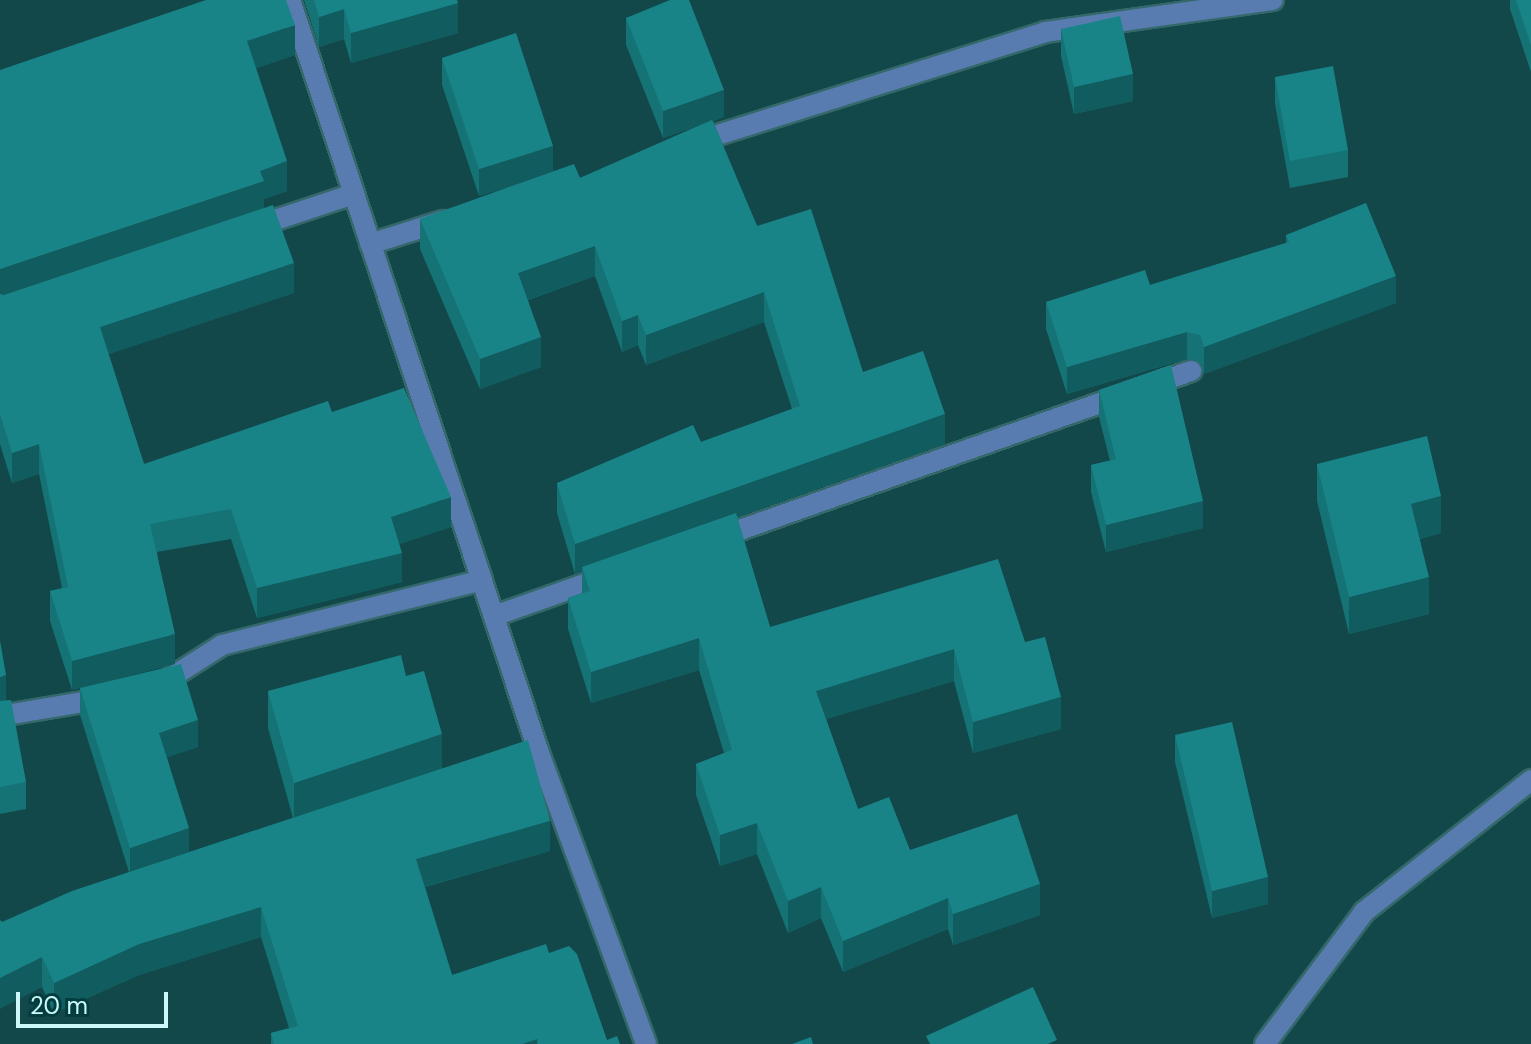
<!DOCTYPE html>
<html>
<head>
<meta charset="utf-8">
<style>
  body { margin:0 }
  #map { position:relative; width:1531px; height:1044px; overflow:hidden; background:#13484a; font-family:"DM Sans",sans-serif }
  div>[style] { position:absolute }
  .roads { filter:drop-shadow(2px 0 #34686a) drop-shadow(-2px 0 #34686a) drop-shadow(0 2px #34686a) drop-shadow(0 -2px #34686a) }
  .minor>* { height:20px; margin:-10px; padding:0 10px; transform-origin:10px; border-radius:10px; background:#597cb0 }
  .wall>* { inset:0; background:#157275 }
  .shaded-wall>* { inset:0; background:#115c5f }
  .building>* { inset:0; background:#188488 }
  span { translate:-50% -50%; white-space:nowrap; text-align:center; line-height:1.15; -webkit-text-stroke:6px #043d3f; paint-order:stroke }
  .scale { position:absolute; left:16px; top:992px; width:152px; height:36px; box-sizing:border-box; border:4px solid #ccf8f9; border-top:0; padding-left:10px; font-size:24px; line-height:28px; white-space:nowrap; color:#ccf8f9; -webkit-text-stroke:6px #043d3f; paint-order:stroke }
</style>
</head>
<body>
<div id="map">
  <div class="roads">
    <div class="minor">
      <i style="left:290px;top:0;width:793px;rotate:71.7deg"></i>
      <i style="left:539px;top:753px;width:310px;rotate:69.8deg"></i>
      <i style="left:695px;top:142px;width:367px;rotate:-17.4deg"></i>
      <i style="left:1045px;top:32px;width:230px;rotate:-8deg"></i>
      <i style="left:254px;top:227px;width:105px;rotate:-18.3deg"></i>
      <i style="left:370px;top:244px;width:77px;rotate:-17.5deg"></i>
      <i style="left:717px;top:538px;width:503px;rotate:-19.41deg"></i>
      <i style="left:494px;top:616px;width:120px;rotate:-19.5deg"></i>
      <i style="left:161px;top:684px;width:72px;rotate:-32.6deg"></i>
      <i style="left:222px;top:645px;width:268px;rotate:-14deg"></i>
      <i style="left:0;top:716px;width:108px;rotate:-9.6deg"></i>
      <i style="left:1265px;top:1044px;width:165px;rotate:-53.1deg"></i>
      <i style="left:1364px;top:912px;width:213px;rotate:-38.3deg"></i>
    </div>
  </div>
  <div class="wall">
    <i style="clip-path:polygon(304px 0,457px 0,458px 33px,351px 63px,344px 39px,319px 47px)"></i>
    <i style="clip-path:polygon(1510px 0,1531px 0,1531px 72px,1510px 9px)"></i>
    <i style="clip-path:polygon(626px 18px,724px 117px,713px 121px,757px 226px,863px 372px,945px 444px,737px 517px,770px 627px,1025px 642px,1061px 729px,973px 753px,954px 681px,826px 719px,858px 809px,910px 850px,1040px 915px,953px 945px,948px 929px,843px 972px,821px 918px,788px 933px,757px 854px,720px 866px,696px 795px,696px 764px,724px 753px,699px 670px,591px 703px,568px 629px,568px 598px,582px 593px,582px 571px,575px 574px,557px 513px,557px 483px,701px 442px,792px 409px,764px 322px,646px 365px,638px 345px,622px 352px,595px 276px,528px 300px,541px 367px,480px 389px,420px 249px,420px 219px,512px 186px,479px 196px,442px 85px,442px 58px,553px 171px,580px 178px,700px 125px,663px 138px,626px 45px)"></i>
    <i style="clip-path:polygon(1061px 29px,1133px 101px,1074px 114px,1061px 56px)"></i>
    <i style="clip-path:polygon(295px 55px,256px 68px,287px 191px,264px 199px,264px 208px,294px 293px,108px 354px,144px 464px,332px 412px,451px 527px,399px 544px,402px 582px,257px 618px,231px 539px,157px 552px,175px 664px,72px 690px,50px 621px,50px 591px,62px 588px,39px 474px,12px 483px,0 444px,0 70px)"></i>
    <i style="clip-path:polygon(1275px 77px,1348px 150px,1348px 177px,1290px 188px,1275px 104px)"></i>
    <i style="clip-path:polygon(1286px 235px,1396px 303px,1204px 374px,1200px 362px,1187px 359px,1067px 394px,1046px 329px,1046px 302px,1150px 285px,1286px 243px)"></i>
    <i style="clip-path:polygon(1099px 390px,1203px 528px,1106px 552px,1091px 492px,1091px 465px,1110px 461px,1099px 417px)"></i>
    <i style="clip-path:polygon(1317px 464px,1441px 533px,1420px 539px,1429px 614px,1349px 634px,1317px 501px)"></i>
    <i style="clip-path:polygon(0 641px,6px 701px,26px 782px,26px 809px,0 814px)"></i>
    <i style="clip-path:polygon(406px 676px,442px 768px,550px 851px,425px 887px,452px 975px,549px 953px,607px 1040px,620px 1044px,271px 1044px,271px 1033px,289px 1028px,261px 937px,139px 975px,54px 1013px,42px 987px,2px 922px,129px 872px,80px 715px,80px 688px,198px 747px,167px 757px,189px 852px,293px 818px,268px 728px,268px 691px)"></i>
    <i style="clip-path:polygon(1175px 735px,1268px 904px,1212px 918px,1175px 762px)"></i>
  </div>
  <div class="shaded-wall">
    <i style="clip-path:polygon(458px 3px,458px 33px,351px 63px,351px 33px)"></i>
    <i style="clip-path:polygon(344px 9px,344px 39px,319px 47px,319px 17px)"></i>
    <i style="clip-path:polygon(295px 25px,295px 55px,247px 71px,247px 41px)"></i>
    <i style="clip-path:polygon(1133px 74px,1133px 101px,1074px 114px,1074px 87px)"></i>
    <i style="clip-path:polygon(724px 90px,724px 117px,663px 138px,663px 111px)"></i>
    <i style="clip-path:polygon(553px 146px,553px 173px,479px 196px,479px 169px)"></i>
    <i style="clip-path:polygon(287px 161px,287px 191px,264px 199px,264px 210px,0 298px,0 269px)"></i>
    <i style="clip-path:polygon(595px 246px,595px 276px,518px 303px,518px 273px)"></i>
    <i style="clip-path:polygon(294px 263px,294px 293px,100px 357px,100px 327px)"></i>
    <i style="clip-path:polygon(1396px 276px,1396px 303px,1204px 374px,1204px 347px)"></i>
    <i style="clip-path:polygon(764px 292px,764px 322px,646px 365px,646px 335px)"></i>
    <i style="clip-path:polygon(638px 315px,638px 345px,622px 352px,622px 321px)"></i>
    <i style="clip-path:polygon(1187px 332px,1187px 359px,1067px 394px,1067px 367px)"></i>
    <i style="clip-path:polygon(541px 337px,541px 367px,480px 389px,480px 359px)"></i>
    <i style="clip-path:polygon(945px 414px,945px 444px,583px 571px,582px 567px,582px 571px,575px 574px,575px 544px)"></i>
    <i style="clip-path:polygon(39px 444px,39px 474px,12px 483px,12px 453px)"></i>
    <i style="clip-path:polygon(1441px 496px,1441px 533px,1411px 541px,1411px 504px)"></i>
    <i style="clip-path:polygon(451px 497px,451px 527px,391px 547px,391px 517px)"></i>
    <i style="clip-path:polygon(1203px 501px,1203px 528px,1106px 552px,1106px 525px)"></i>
    <i style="clip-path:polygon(402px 553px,402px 582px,257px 618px,257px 588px)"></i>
    <i style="clip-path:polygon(1429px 577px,1429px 614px,1349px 634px,1349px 597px)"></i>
    <i style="clip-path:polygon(175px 634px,175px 664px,72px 690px,72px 661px)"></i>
    <i style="clip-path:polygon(699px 638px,699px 670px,591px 703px,591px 672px)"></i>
    <i style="clip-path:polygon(954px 649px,954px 681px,816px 722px,816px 691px)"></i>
    <i style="clip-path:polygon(6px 675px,6px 702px,0 704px,0 677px)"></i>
    <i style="clip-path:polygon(1061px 697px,1061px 729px,973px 753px,973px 722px)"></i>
    <i style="clip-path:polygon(198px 720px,198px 747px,159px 760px,159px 733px)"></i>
    <i style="clip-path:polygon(442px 734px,442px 772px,294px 821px,294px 783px)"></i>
    <i style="clip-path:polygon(550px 821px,550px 851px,416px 889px,416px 859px)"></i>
    <i style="clip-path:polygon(757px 823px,757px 854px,720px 866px,720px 835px)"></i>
    <i style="clip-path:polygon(189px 828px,189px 855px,130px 875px,130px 848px)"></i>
    <i style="clip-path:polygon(1268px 877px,1268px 904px,1212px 918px,1212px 891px)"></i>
    <i style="clip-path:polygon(1040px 884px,1040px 915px,953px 945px,953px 914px)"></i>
    <i style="clip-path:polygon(821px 887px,821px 918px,788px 933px,788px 901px)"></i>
    <i style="clip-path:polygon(948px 898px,948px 929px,843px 972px,843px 941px)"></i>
    <i style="clip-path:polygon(261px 907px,261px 937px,139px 975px,54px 1013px,54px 983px,139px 944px)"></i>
    <i style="clip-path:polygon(42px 957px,42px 987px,0 1009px,0 978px)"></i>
    <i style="clip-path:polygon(537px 1039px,537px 1044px,522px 1044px)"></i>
  </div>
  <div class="building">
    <i style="clip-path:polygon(206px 0,286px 0,295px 25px,247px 41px,287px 161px,260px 171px,264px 181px,0 269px,0 70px)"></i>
    <i style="clip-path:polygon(314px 0,457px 0,458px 3px,351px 33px,344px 9px,319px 17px)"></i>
    <i style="clip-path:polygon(670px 0,689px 0,724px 90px,663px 111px,626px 18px)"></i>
    <i style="clip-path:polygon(1516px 0,1531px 0,1531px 45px)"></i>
    <i style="clip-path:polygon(1120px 16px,1133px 74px,1074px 87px,1061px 29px)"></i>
    <i style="clip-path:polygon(516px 33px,553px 146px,479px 169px,442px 58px)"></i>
    <i style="clip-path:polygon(1333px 66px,1348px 150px,1290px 161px,1275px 77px)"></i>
    <i style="clip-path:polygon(712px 120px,757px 226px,811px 209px,863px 372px,923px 351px,945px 414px,575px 544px,557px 483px,693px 425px,701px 442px,800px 406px,764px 292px,646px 335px,638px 315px,622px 321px,595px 246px,518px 273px,541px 337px,480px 359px,420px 219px,574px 164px,580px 178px)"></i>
    <i style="clip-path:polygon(1366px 203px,1396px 276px,1204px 347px,1200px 335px,1187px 332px,1067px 367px,1046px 302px,1145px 270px,1150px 285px,1289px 242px,1286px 235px)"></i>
    <i style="clip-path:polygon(273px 205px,294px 263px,100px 327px,144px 464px,328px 401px,332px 412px,404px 388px,451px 497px,391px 517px,402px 553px,257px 588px,231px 509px,150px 524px,175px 634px,72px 661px,50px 591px,68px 587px,39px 444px,12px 453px,0 414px,0 294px,4px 295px)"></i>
    <i style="clip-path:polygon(1171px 365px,1203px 501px,1106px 525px,1091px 465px,1116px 459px,1099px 390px)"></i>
    <i style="clip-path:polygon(1427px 436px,1441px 496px,1411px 504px,1429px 577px,1349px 597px,1317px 464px)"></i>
    <i style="clip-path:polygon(736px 513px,770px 627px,998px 559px,1025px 642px,1045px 637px,1061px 697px,973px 722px,954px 649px,816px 691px,858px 809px,889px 797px,910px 850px,1017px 814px,1040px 884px,953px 914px,948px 898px,843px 941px,821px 887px,788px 901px,757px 823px,720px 835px,696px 764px,732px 750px,699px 638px,591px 672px,568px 598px,590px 591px,582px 567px)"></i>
    <i style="clip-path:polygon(0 641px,6px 675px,0 677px)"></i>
    <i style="clip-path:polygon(401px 655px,406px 676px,424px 671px,442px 734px,294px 783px,268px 691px)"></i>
    <i style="clip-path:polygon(181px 664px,198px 720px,159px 733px,189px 828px,130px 848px,80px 688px)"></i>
    <i style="clip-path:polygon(11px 700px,26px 782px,0 787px,0 701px)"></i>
    <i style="clip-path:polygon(1232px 722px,1268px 877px,1212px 891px,1175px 735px)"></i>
    <i style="clip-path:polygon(528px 740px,550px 821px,416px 859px,452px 975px,546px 944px,549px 953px,569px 946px,577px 954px,607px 1040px,617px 1036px,620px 1044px,538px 1044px,537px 1039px,522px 1044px,274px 1044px,271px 1033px,298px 1026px,261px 907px,139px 944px,54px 983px,42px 957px,0 978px,0 920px,2px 922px,72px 891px)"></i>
    <i style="clip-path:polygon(1033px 987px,1057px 1040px,1048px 1044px,930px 1044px,926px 1036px)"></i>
    <i style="clip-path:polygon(811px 1037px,813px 1044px,792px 1044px)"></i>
  </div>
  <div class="scale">20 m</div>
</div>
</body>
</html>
